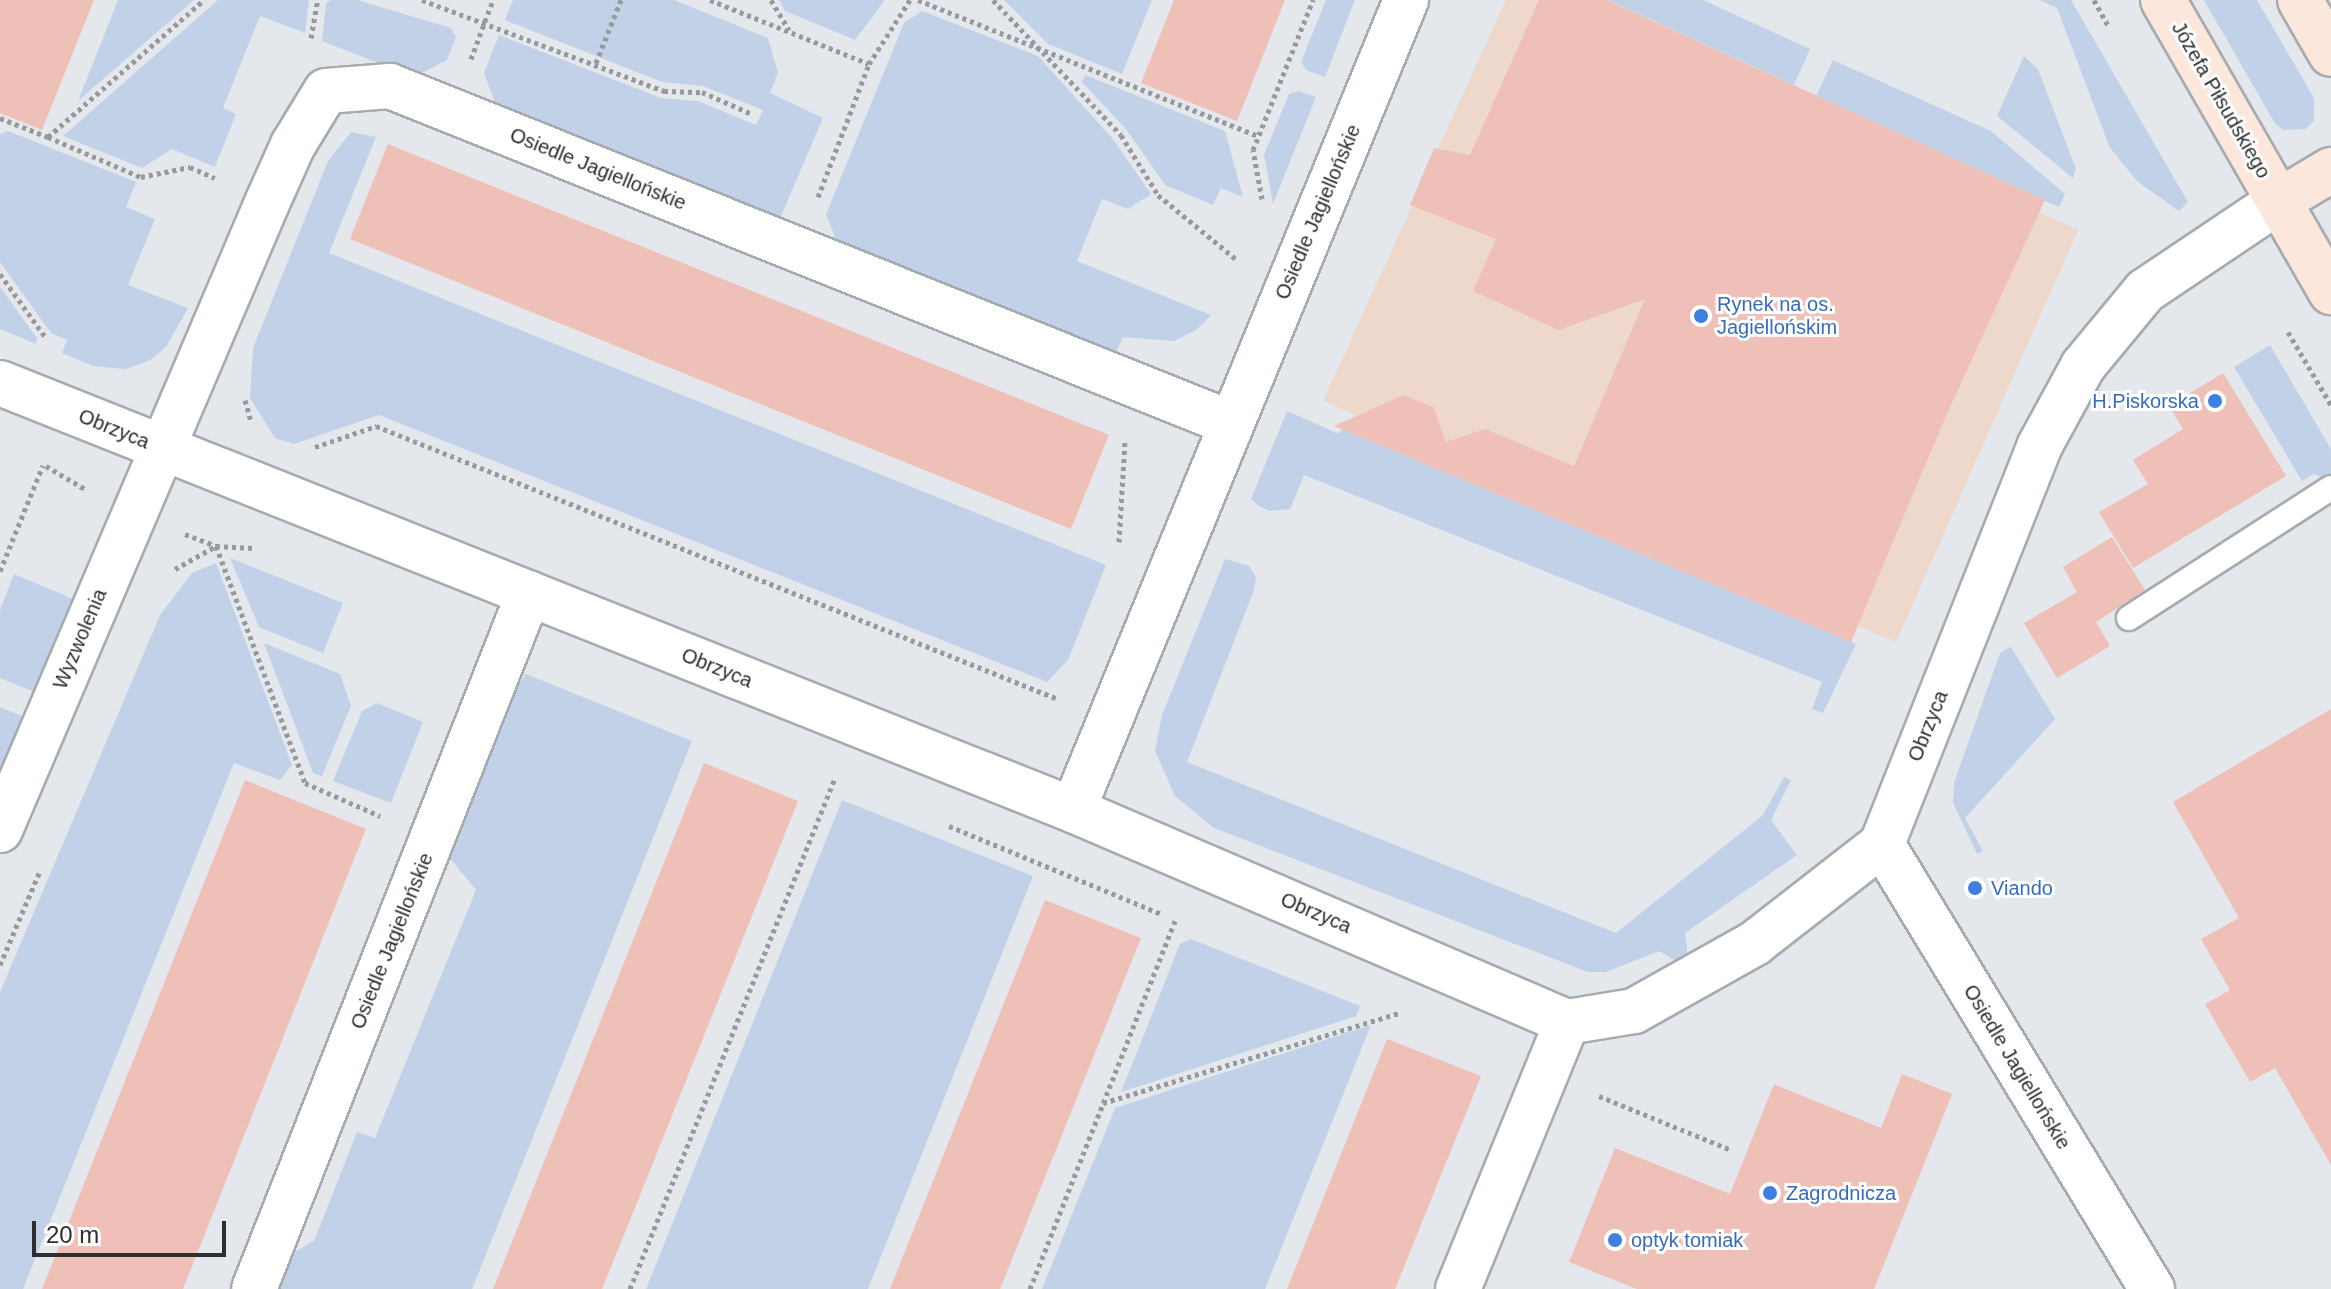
<!DOCTYPE html>
<html>
<head>
<meta charset="utf-8">
<style>
  body { margin:0 }
  #map { position:relative; width:2331px; height:1289px; overflow:hidden; background:#e4e7eb; font-family:Arial,sans-serif }
  div>[style] { position:absolute }
  .commercial>* { inset:0; background:#eed8cb }
  .green>* { inset:0; background:#c1d2e8 }
  .building>* { inset:0; background:#eec0b7 }
  .path>* { height:5px; margin-top:-2.5px; transform-origin:0; background:repeating-linear-gradient(90deg,#97999d 0 4px,transparent 0 8px) }
  .roads { filter:drop-shadow(2px 0 #a7abaf) drop-shadow(-2px 0 #a7abaf) drop-shadow(0 2px #a7abaf) drop-shadow(0 -2px #a7abaf) }
  .lane>* { height:24px; margin:-12px; padding:0 12px; transform-origin:12px; border-radius:12px; background:#fff }
  .street>* { height:44px; margin:-22px; padding:0 22px; transform-origin:22px; border-radius:22px; background:#fff }
  .secondary>* { height:44px; margin:-22px; padding:0 22px; transform-origin:22px; border-radius:22px; background:#fbe7dc }
  .dots>* { width:22px; height:22px; translate:-50% -50%; box-sizing:border-box; border:4px solid #fff; border-radius:50% }
  span { translate:-50% -50%; white-space:nowrap; text-align:center; line-height:1.15; -webkit-text-stroke:6px #fff; paint-order:stroke }
  .street-label { font-size:20px; color:#2d2e30 }
  .shop-label { font-size:20px; color:#366cbe }
  .left { translate:0 -50%; text-align:left }
  .right { translate:-100% -50%; text-align:right }
  .scale { position:absolute; left:32px; top:1221px; width:194px; height:36px; box-sizing:border-box; border:4px solid #2d2e30; border-top:0; padding-left:10px; font-size:24px; line-height:28px; white-space:nowrap; color:#2d2e30; -webkit-text-stroke:6px #fff; paint-order:stroke }
</style>
</head>
<body>
<div id="map">
  <div class="commercial">
    <i style="clip-path:polygon(1506px 0,1570px 0,2078px 230px,1896px 642px,1323px 401px)"></i>
  </div>
  <div class="green">
    <i style="clip-path:polygon(118px 0,194px 0,78px 101px)"></i>
    <i style="clip-path:polygon(218px 0,309px 0,305px 33px,260px 16px,223px 108px,236px 114px,215px 167px,172px 149px,142px 168px,63px 136px)"></i>
    <i style="clip-path:polygon(331px 0,357px 0,451px 28px,456px 37px,447px 60px,414px 77px,322px 41px,326px 3px)"></i>
    <i style="clip-path:polygon(513px 0,674px 0,768px 38px,778px 73px,770px 93px,823px 118px,778px 223px,498px 111px,484px 73px,499px 35px,661px 98px,698px 101px,756px 125px,763px 110px,703px 86px,662px 82px,505px 20px)"></i>
    <i style="clip-path:polygon(779px 0,885px 0,855px 40px,785px 11px)"></i>
    <i style="clip-path:polygon(1004px 0,1152px 0,1122px 74px,1048px 44px)"></i>
    <i style="clip-path:polygon(1326px 0,1355px 0,1325px 77px,1306px 70px,1301px 62px)"></i>
    <i style="clip-path:polygon(1608px 0,1703px 0,1810px 49px,1794px 85px)"></i>
    <i style="clip-path:polygon(2040px 0,2071px 0,2188px 202px,2179px 211px,2138px 182px,2110px 148px,2057px 8px)"></i>
    <i style="clip-path:polygon(2204px 0,2257px 0,2314px 98px,2314px 121px,2306px 129px,2283px 130px,2274px 122px)"></i>
    <i style="clip-path:polygon(922px 11px,1038px 56px,1112px 138px,1151px 194px,1128px 209px,1102px 199px,1077px 261px,1211px 315px,1196px 330px,1174px 341px,1123px 337px,1114px 357px,839px 247px,826px 214px,904px 23px)"></i>
    <i style="clip-path:polygon(2024px 56px,2038px 69px,2076px 169px,2073px 178px,1997px 116px)"></i>
    <i style="clip-path:polygon(1833px 60px,1991px 131px,2065px 194px,2059px 207px,1816px 96px)"></i>
    <i style="clip-path:polygon(1085px 75px,1225px 131px,1243px 197px,1221px 188px,1213px 205px,1165px 185px,1126px 129px,1082px 82px)"></i>
    <i style="clip-path:polygon(1298px 91px,1316px 97px,1273px 204px,1264px 155px,1289px 94px)"></i>
    <i style="clip-path:polygon(8px 131px,136px 182px,126px 207px,155px 219px,128px 285px,188px 308px,166px 347px,150px 360px,126px 369px,93px 366px,62px 353px,67px 340px,51px 333px,0 262px,0 134px)"></i>
    <i style="clip-path:polygon(351px 132px,376px 137px,329px 253px,1106px 565px,1068px 660px,1047px 682px,379px 415px,294px 444px,275px 438px,250px 398px,253px 348px,328px 161px)"></i>
    <i style="clip-path:polygon(0 287px,37px 338px,36px 344px,0 329px)"></i>
    <i style="clip-path:polygon(2270px 345px,2331px 449px,2331px 481px,2314px 474px,2302px 481px,2234px 367px)"></i>
    <i style="clip-path:polygon(1287px 411px,1339px 434px,1342px 429px,1856px 644px,1823px 713px,1812px 709px,1822px 682px,1304px 475px,1290px 509px,1270px 511px,1259px 506px,1251px 499px)"></i>
    <i style="clip-path:polygon(230px 558px,343px 603px,323px 653px,259px 627px)"></i>
    <i style="clip-path:polygon(1225px 559px,1249px 566px,1256px 577px,1254px 590px,1187px 762px,1616px 933px,1762px 816px,1784px 777px,1791px 780px,1771px 820px,1797px 855px,1685px 933px,1688px 957px,1680px 963px,1659px 951px,1606px 972px,1588px 972px,1214px 828px,1175px 796px,1155px 751px,1162px 715px)"></i>
    <i style="clip-path:polygon(216px 563px,292px 765px,280px 780px,234px 763px,23px 1289px,0 1289px,0 992px,160px 615px,192px 573px)"></i>
    <i style="clip-path:polygon(14px 574px,73px 599px,34px 692px,0 678px,0 610px)"></i>
    <i style="clip-path:polygon(264px 643px,340px 674px,351px 706px,322px 776px,313px 773px)"></i>
    <i style="clip-path:polygon(2011px 647px,2055px 719px,1965px 818px,1983px 851px,1977px 854px,1953px 803px,1954px 783px,2000px 653px)"></i>
    <i style="clip-path:polygon(526px 674px,692px 741px,472px 1289px,268px 1289px,275px 1273px,293px 1253px,314px 1241px,357px 1132px,375px 1138px,476px 890px,445px 852px,506px 704px)"></i>
    <i style="clip-path:polygon(377px 703px,423px 722px,391px 803px,333px 781px,362px 711px)"></i>
    <i style="clip-path:polygon(0 707px,24px 717px,0 774px)"></i>
    <i style="clip-path:polygon(842px 800px,1033px 876px,868px 1289px,646px 1289px)"></i>
    <i style="clip-path:polygon(1191px 939px,1360px 1006px,1356px 1016px,1121px 1092px,1180px 944px)"></i>
    <i style="clip-path:polygon(1371px 1025px,1265px 1289px,1042px 1289px,1115px 1108px)"></i>
  </div>
  <div class="building">
    <i style="clip-path:polygon(0 0,94px 0,42px 130px,0 113px)"></i>
    <i style="clip-path:polygon(1174px 0,1285px 0,1237px 121px,1141px 83px)"></i>
    <i style="clip-path:polygon(1539px 0,1607px 0,2045px 200px,1945px 418px,1851px 642px,1334px 426px,1404px 395px,1433px 407px,1446px 442px,1485px 429px,1574px 466px,1645px 299px,1559px 330px,1473px 291px,1496px 239px,1410px 205px,1434px 148px,1470px 155px)"></i>
    <i style="clip-path:polygon(388px 144px,1109px 435px,1071px 529px,350px 239px)"></i>
    <i style="clip-path:polygon(2223px 373px,2286px 476px,2133px 568px,2099px 512px,2148px 484px,2133px 460px,2183px 429px,2169px 406px)"></i>
    <i style="clip-path:polygon(2112px 537px,2145px 590px,2096px 622px,2110px 646px,2057px 678px,2024px 623px,2077px 592px,2063px 567px)"></i>
    <i style="clip-path:polygon(2331px 709px,2331px 1165px,2275px 1068px,2250px 1082px,2205px 1004px,2230px 990px,2201px 939px,2239px 918px,2173px 802px)"></i>
    <i style="clip-path:polygon(704px 763px,798px 801px,639px 1198px,602px 1289px,493px 1289px)"></i>
    <i style="clip-path:polygon(245px 780px,366px 829px,183px 1289px,42px 1289px)"></i>
    <i style="clip-path:polygon(1045px 900px,1141px 938px,1074px 1105px,1000px 1289px,890px 1289px)"></i>
    <i style="clip-path:polygon(1387px 1039px,1481px 1076px,1395px 1289px,1287px 1289px)"></i>
    <i style="clip-path:polygon(1902px 1074px,1952px 1094px,1874px 1289px,1637px 1289px,1569px 1262px,1615px 1148px,1730px 1194px,1774px 1084px,1881px 1128px)"></i>
  </div>
  <div class="path">
    <i style="left:422px;top:0;width:259px;rotate:20.6deg"></i>
    <i style="left:664px;top:91px;width:38px;rotate:2deg"></i>
    <i style="left:702px;top:92px;width:55px;rotate:23.7deg"></i>
    <i style="left:710px;top:0;width:171px;rotate:21.9deg"></i>
    <i style="left:771px;top:0;width:35px;rotate:59deg"></i>
    <i style="left:918px;top:0;width:366px;rotate:21.8deg"></i>
    <i style="left:993px;top:0;width:186px;rotate:46.5deg"></i>
    <i style="left:1121px;top:135px;width:70px;rotate:58.3deg"></i>
    <i style="left:1158px;top:195px;width:102px;rotate:39.4deg"></i>
    <i style="left:2094px;top:0;width:31px;rotate:61deg"></i>
    <i style="left:311px;top:38px;width:39px;rotate:-80deg"></i>
    <i style="left:471px;top:59px;width:63px;rotate:-69.6deg"></i>
    <i style="left:596px;top:63px;width:68px;rotate:-68.4deg"></i>
    <i style="left:0;top:118px;width:52px;rotate:21.6deg"></i>
    <i style="left:48px;top:137px;width:208px;rotate:-41.3deg"></i>
    <i style="left:48px;top:137px;width:101px;rotate:23.3deg"></i>
    <i style="left:141px;top:177px;width:50px;rotate:-11.5deg"></i>
    <i style="left:190px;top:167px;width:27px;rotate:24deg"></i>
    <i style="left:818px;top:197px;width:142px;rotate:-69deg"></i>
    <i style="left:869px;top:64px;width:76px;rotate:-57.4deg"></i>
    <i style="left:1262px;top:199px;width:50px;rotate:-100.4deg"></i>
    <i style="left:1253px;top:150px;width:162px;rotate:-68.2deg"></i>
    <i style="left:0;top:274px;width:79px;rotate:54.3deg"></i>
    <i style="left:2288px;top:332px;width:85px;rotate:59.5deg"></i>
    <i style="left:245px;top:400px;width:22px;rotate:74deg"></i>
    <i style="left:315px;top:447px;width:65px;rotate:-19deg"></i>
    <i style="left:376px;top:426px;width:735px;rotate:21.82deg"></i>
    <i style="left:46px;top:466px;width:45px;rotate:30.5deg"></i>
    <i style="left:185px;top:534px;width:33px;rotate:21deg"></i>
    <i style="left:216px;top:546px;width:37px;rotate:3deg"></i>
    <i style="left:1119px;top:542px;width:101px;rotate:-86.6deg"></i>
    <i style="left:175px;top:569px;width:47px;rotate:-29.3deg"></i>
    <i style="left:216px;top:546px;width:253px;rotate:69.4deg"></i>
    <i style="left:305px;top:783px;width:82px;rotate:23.7deg"></i>
    <i style="left:0;top:571px;width:114px;rotate:-67.9deg"></i>
    <i style="left:949px;top:826px;width:230px;rotate:22.5deg"></i>
    <i style="left:0;top:965px;width:100px;rotate:-67deg"></i>
    <i style="left:1599px;top:1096px;width:143px;rotate:22.2deg"></i>
    <i style="left:1103px;top:1103px;width:309px;rotate:-16.9deg"></i>
    <i style="left:630px;top:1289px;width:551px;rotate:-68.14deg"></i>
    <i style="left:1030px;top:1289px;width:396px;rotate:-68.5deg"></i>
  </div>
  <div class="roads">
    <div class="lane">
      <i style="left:2129px;top:618px;width:240px;rotate:-32.8deg"></i>
    </div>
    <div class="street">
      <i style="left:0;top:383px;width:1155px;rotate:21.7deg"></i>
      <i style="left:1073px;top:810px;width:538px;rotate:23.23deg"></i>
      <i style="left:1567px;top:1022px;width:68px;rotate:-9.3deg"></i>
      <i style="left:1634px;top:1011px;width:139px;rotate:-29.3deg"></i>
      <i style="left:1755px;top:943px;width:161px;rotate:-37.9deg"></i>
      <i style="left:1882px;top:844px;width:427px;rotate:-68.4deg"></i>
      <i style="left:2039px;top:447px;width:92px;rotate:-61.5deg"></i>
      <i style="left:2083px;top:366px;width:97px;rotate:-50.4deg"></i>
      <i style="left:2145px;top:291px;width:161px;rotate:-33.9deg"></i>
      <i style="left:1073px;top:810px;width:876px;rotate:-67.65deg"></i>
      <i style="left:0;top:830px;width:681px;rotate:-66.93deg"></i>
      <i style="left:267px;top:203px;width:64px;rotate:-65.9deg"></i>
      <i style="left:293px;top:145px;width:63px;rotate:-58.6deg"></i>
      <i style="left:326px;top:91px;width:64px;rotate:-4.5deg"></i>
      <i style="left:390px;top:86px;width:905px;rotate:21.86deg"></i>
      <i style="left:1882px;top:844px;width:521px;rotate:58.75deg"></i>
      <i style="left:254px;top:1289px;width:748px;rotate:-68.44deg"></i>
      <i style="left:1458px;top:1289px;width:288px;rotate:-67.8deg"></i>
    </div>
    <div class="secondary">
      <i style="left:2163px;top:0;width:337px;rotate:60.1deg"></i>
      <i style="left:2300px;top:0;width:62px;rotate:60.1deg"></i>
      <i style="left:2279px;top:201px;width:61px;rotate:-30.8deg"></i>
    </div>
  </div>
  <div class="dots">
    <i style="left:1701px;top:316px;background:#3f7fe0"></i>
    <i style="left:2215px;top:401px;background:#3f7fe0"></i>
    <i style="left:1975px;top:888px;background:#3f7fe0"></i>
    <i style="left:1770px;top:1193px;background:#3f7fe0"></i>
    <i style="left:1615px;top:1240px;background:#3f7fe0"></i>
  </div>
  <div class="street-label">
    <span style="left:2221px;top:100px;rotate:60deg">Józefa Piłsudskiego</span>
    <span style="left:598px;top:169px;rotate:22deg">Osiedle Jagiellońskie</span>
    <span style="left:1318px;top:212px;rotate:-67deg">Osiedle Jagiellońskie</span>
    <span style="left:114px;top:429px;rotate:22deg">Obrzyca</span>
    <span style="left:80px;top:639px;rotate:-67deg">Wyzwolenia</span>
    <span style="left:717px;top:668px;rotate:22deg">Obrzyca</span>
    <span style="left:1928px;top:726px;rotate:-68deg">Obrzyca</span>
    <span style="left:1316px;top:913px;rotate:23deg">Obrzyca</span>
    <span style="left:392px;top:941px;rotate:-68deg">Osiedle Jagiellońskie</span>
    <span style="left:2017px;top:1067px;rotate:59deg">Osiedle Jagiellońskie</span>
  </div>
  <div class="shop-label">
    <span class="left" style="left:1717px;top:316px">Rynek na os.<br>Jagiellońskim</span>
    <span class="right" style="left:2199px;top:401px">H.Piskorska</span>
    <span class="left" style="left:1991px;top:888px">Viando</span>
    <span class="left" style="left:1786px;top:1193px">Zagrodnicza</span>
    <span class="left" style="left:1631px;top:1240px">optyk tomiak</span>
  </div>
  <div class="scale">20 m</div>
</div>
</body>
</html>
